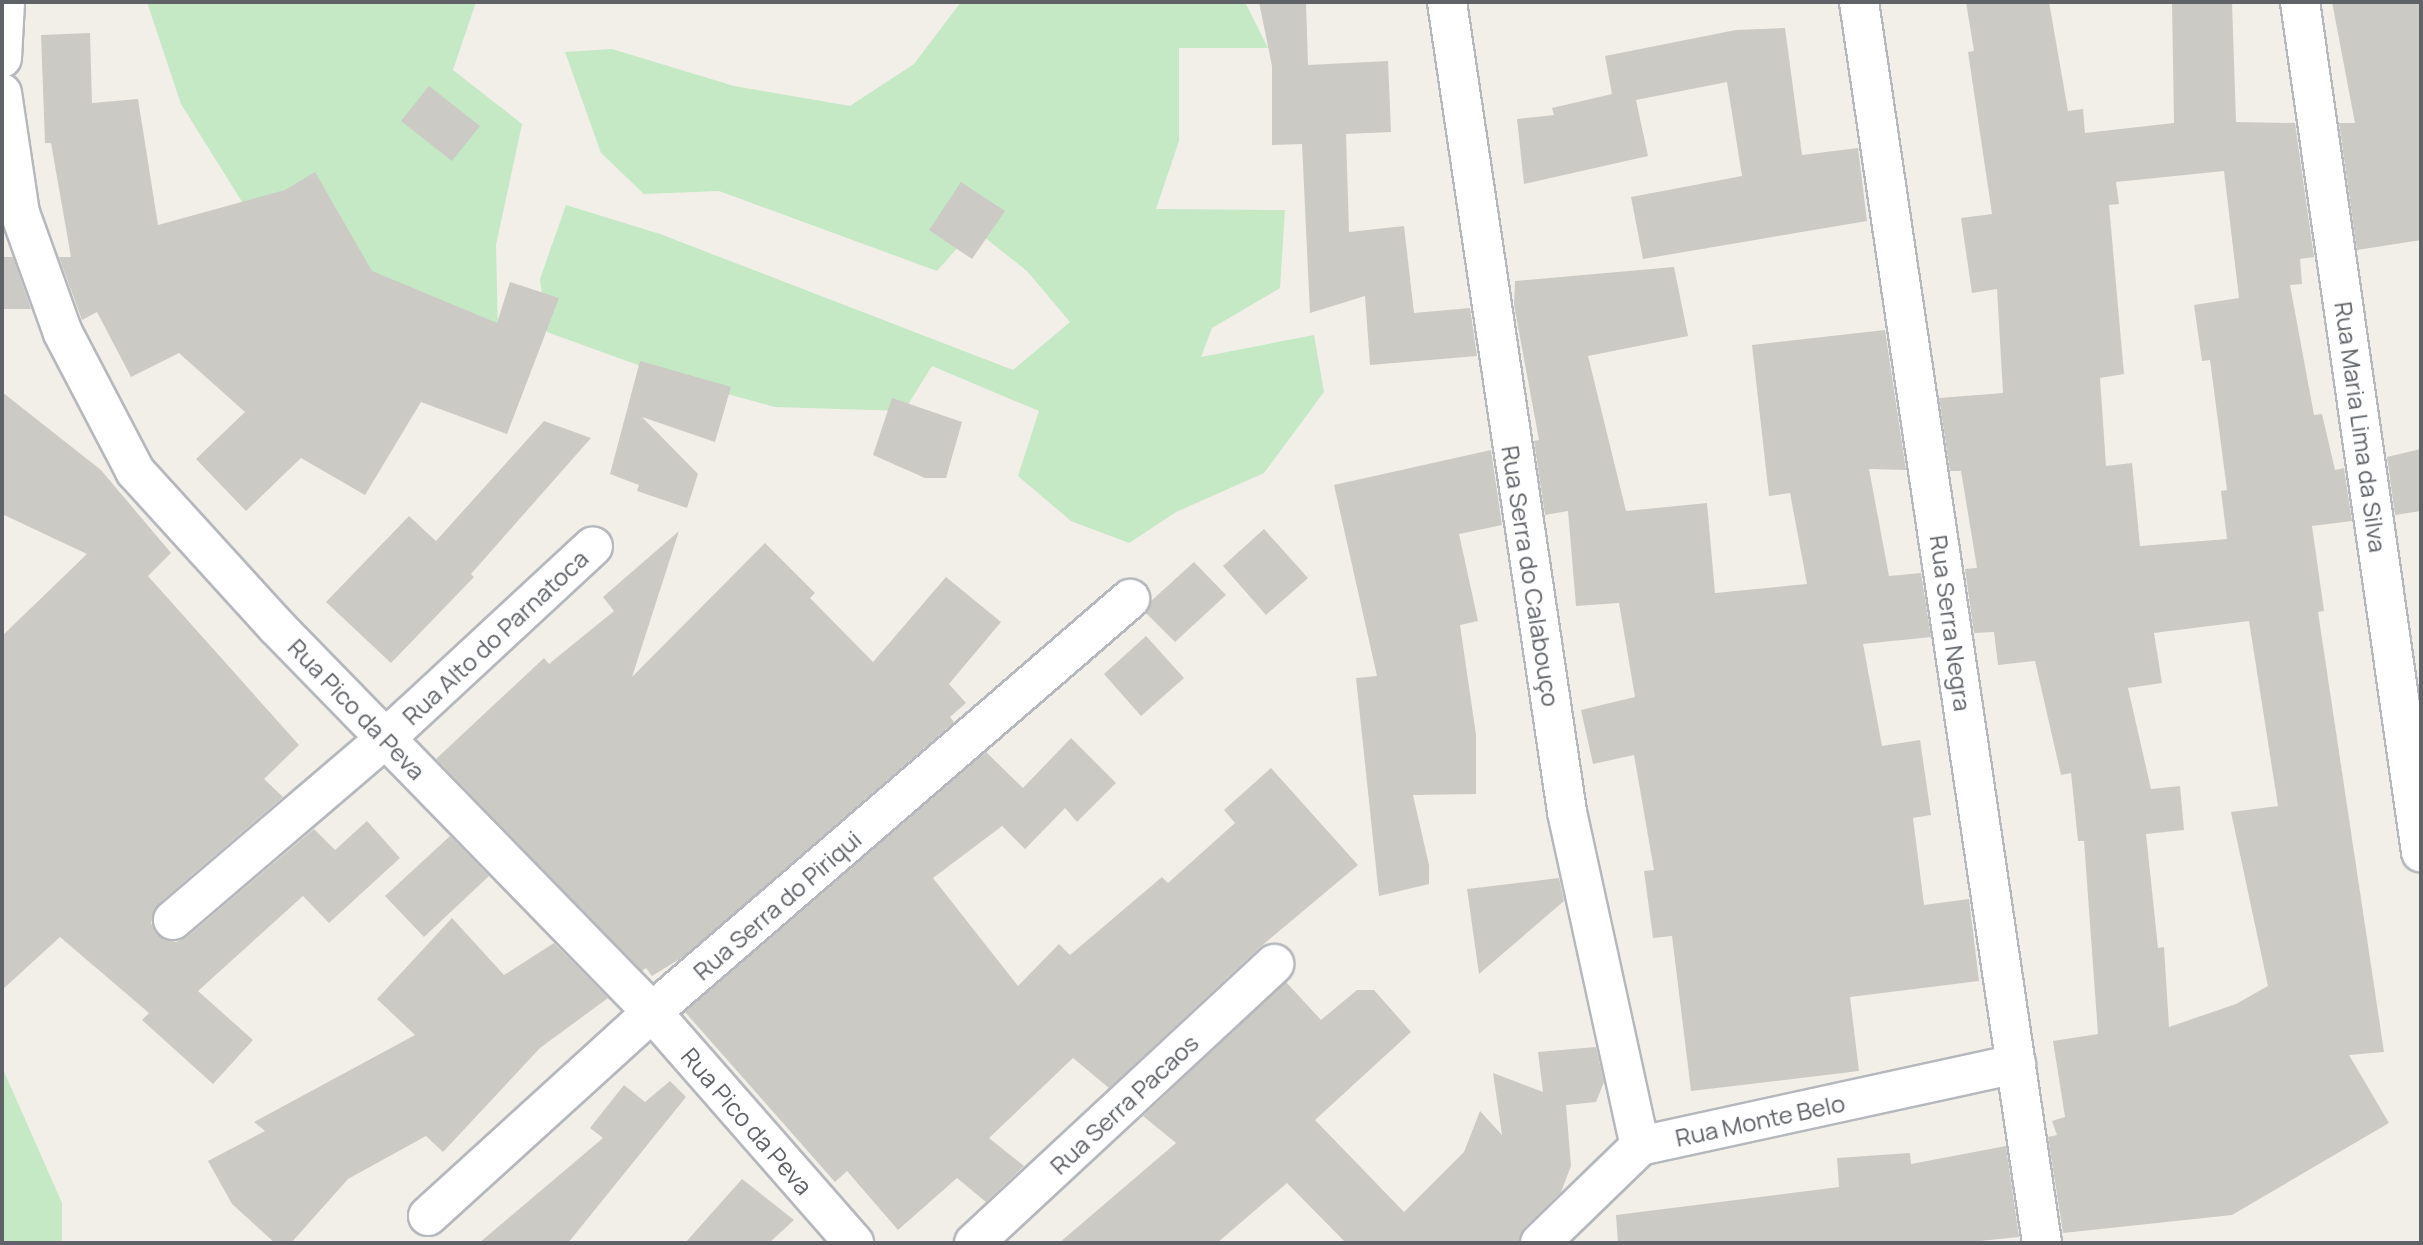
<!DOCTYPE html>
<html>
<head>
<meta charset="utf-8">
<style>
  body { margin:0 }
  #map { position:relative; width:2423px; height:1245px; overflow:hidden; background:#f1efe8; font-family:Manrope,sans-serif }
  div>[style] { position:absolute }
  .green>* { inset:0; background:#c5e8c5 }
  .building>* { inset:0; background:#cccac5 }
  .roads { filter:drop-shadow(2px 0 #b5b8bc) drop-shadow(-2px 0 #b5b8bc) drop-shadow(0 2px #b5b8bc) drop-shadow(0 -2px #b5b8bc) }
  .minor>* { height:38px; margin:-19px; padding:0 19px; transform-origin:19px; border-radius:19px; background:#fff }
  .tertiary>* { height:38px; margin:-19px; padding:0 19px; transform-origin:19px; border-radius:19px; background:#fff }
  span { translate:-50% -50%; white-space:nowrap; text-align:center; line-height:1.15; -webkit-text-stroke:5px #fff; paint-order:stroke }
  .street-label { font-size:24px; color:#5f6368 }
  .frame { position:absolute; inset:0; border:4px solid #5f6368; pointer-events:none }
</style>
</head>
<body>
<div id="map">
  <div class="green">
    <i style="clip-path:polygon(147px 2px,476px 2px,453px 70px,522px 124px,496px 245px,498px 335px,429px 334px,244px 205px,181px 104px)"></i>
    <i style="clip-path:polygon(961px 2px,1245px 2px,1268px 48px,1179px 48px,1179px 141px,1156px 209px,1285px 210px,1280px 288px,1212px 328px,1201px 357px,1314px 335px,1324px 392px,1264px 473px,1176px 512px,1129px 543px,1071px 521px,1018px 476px,1039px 411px,932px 366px,904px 411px,775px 407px,690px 384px,547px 332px,540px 279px,566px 205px,660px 234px,1013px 370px,1070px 322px,1027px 271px,974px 229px,937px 271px,719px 191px,644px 194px,601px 153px,565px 52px,612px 49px,734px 86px,850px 106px,914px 64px)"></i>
    <i style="clip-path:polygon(2px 1067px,62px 1203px,62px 1243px,2px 1243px)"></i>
  </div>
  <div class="building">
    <i style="clip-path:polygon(1259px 2px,1306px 2px,1308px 65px,1388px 61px,1391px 132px,1346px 134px,1349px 232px,1404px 226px,1414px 313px,1470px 308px,1477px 356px,1370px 365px,1365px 296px,1310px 313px,1302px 144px,1272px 145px,1272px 66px)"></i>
    <i style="clip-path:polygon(evenodd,1966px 2px,2049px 2px,2068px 111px,2083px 109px,2085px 133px,2174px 123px,2172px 2px,2232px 2px,2236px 122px,2295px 123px,2314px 257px,2300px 259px,2302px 284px,2290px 285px,2314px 415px,2322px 414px,2335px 470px,2344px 468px,2352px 521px,2312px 526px,2324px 611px,2318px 612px,2384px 1052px,2349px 1055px,2389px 1123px,2232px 1215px,2063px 1233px,2048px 1137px,2057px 1135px,2052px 1121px,2065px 1117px,2053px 1041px,2098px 1034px,2084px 841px,2078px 841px,2071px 773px,2061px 775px,2035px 661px,1998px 665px,1994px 632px,1974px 633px,1965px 569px,1977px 568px,1961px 471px,1950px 471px,1939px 398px,2003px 393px,1997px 289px,1972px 293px,1961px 218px,1992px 214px,1968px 52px,1974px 51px,1966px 2px,2224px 171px,2239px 298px,2194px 305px,2202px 361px,2210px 360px,2227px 490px,2221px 491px,2227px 539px,2140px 546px,2132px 463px,2106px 466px,2100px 378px,2124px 374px,2109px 205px,2119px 204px,2116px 182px,2224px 171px,1966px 2px,2249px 621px,2278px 806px,2231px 812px,2268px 986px,2236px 1004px,2169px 1027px,2164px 947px,2158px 948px,2146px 834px,2184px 830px,2180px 786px,2151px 789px,2128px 688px,2162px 683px,2154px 633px,2249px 621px)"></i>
    <i style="clip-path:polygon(2332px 2px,2421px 2px,2421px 240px,2357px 250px,2339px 123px,2355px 123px)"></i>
    <i style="clip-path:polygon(1785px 28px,1802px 155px,1858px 148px,1867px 221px,1643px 259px,1631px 197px,1742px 176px,1727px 82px,1636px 100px,1648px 156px,1524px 184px,1517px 119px,1554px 115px,1552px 108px,1612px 94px,1605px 56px,1736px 30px)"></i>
    <i style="clip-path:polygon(90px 33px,92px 103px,138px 99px,158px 225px,285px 190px,315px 172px,372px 271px,497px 323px,510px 282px,559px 298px,507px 434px,421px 402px,365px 495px,301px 458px,246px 511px,196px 459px,245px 412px,179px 353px,131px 377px,97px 312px,82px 320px,59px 257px,71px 257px,51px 143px,45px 143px,41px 35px)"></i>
    <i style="clip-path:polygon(429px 86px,480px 126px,452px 161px,401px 121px)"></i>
    <i style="clip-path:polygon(961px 182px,1005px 211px,972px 259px,929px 230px)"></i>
    <i style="clip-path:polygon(2px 257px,13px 257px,31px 309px,2px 309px)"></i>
    <i style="clip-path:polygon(1674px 267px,1688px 336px,1588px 356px,1626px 511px,1707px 503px,1715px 593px,1807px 584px,1790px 493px,1769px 496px,1752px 345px,1885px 330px,1906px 470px,1869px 469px,1889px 576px,1921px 573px,1931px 637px,1863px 644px,1882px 746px,1920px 740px,1931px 815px,1913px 818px,1924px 905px,1969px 899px,1979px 981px,1850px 997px,1859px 1071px,1691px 1091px,1672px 936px,1653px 938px,1644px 871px,1654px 870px,1634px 755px,1593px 764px,1581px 710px,1635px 697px,1619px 603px,1576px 606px,1568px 511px,1545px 515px,1534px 441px,1539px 440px,1514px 305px,1515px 281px)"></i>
    <i style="clip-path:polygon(640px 361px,731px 387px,715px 442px,642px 417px,698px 474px,687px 508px,637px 491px,639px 485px,610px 474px)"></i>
    <i style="clip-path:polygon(2px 392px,101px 470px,171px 553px,148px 576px,299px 745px,264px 779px,283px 797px,159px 903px,151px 923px,157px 935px,176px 942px,187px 937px,314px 829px,335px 850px,367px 821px,400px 858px,329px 923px,303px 896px,198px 991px,253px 1040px,213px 1084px,142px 1020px,149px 1013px,60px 937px,2px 990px,2px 636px,87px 554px,2px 514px)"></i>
    <i style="clip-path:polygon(892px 398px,962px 422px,946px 478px,925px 478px,873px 455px)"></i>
    <i style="clip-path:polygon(544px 421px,591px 438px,471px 574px,474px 577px,391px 663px,326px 602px,409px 516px,436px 541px)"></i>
    <i style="clip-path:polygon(2421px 449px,2421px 511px,2395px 515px,2387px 457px)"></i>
    <i style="clip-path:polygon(1491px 450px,1502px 525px,1459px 534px,1478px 621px,1460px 625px,1476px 735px,1476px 794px,1413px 795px,1429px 865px,1429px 884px,1379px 896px,1356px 678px,1377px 676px,1334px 485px)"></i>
    <i style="clip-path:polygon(1264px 529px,1308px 578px,1266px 615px,1223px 566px)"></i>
    <i style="clip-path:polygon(679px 531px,632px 677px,765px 543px,815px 593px,810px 598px,873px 662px,946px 577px,1001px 622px,949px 684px,966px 703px,950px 717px,954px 722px,683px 957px,652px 976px,646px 968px,642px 971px,436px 759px,544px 658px,549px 664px,614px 611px,603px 597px)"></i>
    <i style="clip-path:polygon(1194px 562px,1226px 595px,1175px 642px,1146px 613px,1151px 601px)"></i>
    <i style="clip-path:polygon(1146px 636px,1184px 678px,1141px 716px,1104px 674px)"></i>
    <i style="clip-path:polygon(1071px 738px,1116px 783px,1077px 822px,1065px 808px,1025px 849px,1002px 826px,933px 878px,1018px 986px,1059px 944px,1070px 955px,1162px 877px,1168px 883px,1235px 823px,1224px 810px,1271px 768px,1358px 865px,1259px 948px,1109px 1088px,1073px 1058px,989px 1138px,1024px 1166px,986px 1202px,957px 1178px,898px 1230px,847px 1171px,835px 1182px,685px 1012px,986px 752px,1023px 788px)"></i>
    <i style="clip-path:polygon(450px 836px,489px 876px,424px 937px,385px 896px)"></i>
    <i style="clip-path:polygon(1559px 878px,1564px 901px,1479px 974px,1467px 889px)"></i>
    <i style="clip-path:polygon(452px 918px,504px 975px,554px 943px,608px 998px,540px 1048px,443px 1152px,426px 1136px,348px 1179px,291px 1243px,275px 1243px,232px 1204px,208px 1161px,265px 1131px,254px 1122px,415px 1035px,377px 999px)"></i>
    <i style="clip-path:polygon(1286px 982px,1321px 1020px,1357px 990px,1374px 990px,1411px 1032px,1315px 1120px,1404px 1212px,1464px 1152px,1480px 1111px,1502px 1135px,1493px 1073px,1543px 1092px,1538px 1052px,1596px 1047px,1604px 1082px,1596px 1102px,1566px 1105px,1571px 1166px,1561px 1192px,1525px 1227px,1519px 1243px,1346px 1243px,1287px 1183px,1217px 1243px,1059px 1243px,1176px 1143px,1143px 1116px)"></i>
    <i style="clip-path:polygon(670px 1081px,686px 1097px,568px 1243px,479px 1243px,603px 1138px,590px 1128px,624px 1085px,645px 1102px)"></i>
    <i style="clip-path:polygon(2006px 1146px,2019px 1237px,1960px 1243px,1618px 1243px,1616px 1215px,1839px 1187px,1837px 1158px,1910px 1153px,1911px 1164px)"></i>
    <i style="clip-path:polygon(742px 1179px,794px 1220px,769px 1243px,685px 1243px)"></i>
  </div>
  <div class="roads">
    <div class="minor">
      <i style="left:1447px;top:2px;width:819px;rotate:81.57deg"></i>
      <i style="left:1567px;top:812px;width:342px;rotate:77.7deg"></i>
      <i style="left:1859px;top:2px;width:1254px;rotate:81.61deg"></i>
      <i style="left:2px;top:58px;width:56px;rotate:-86.9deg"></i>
      <i style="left:2px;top:93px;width:121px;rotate:81.5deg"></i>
      <i style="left:20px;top:213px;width:127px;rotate:70.3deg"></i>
      <i style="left:63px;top:333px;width:156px;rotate:62.4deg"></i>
      <i style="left:135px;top:471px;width:210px;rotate:47.7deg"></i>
      <i style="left:276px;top:626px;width:539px;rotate:45.75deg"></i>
      <i style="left:652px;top:1012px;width:307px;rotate:48.8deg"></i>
      <i style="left:173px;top:920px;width:280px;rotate:-40.5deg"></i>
      <i style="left:386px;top:738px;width:282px;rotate:-42.8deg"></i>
      <i style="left:428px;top:1216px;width:303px;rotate:-42.3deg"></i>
      <i style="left:652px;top:1012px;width:632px;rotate:-40.83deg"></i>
      <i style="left:974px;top:1243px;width:410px;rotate:-42.9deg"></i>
      <i style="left:1540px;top:1243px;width:139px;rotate:-44.1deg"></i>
      <i style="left:1640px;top:1146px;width:385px;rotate:-12.3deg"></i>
    </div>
    <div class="tertiary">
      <i style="left:2300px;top:2px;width:859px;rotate:81.9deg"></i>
    </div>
  </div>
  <div class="street-label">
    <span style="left:2361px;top:427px;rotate:82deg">Rua Maria Lima da Silva</span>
    <span style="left:1531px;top:576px;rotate:81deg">Rua Serra do Calabouço</span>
    <span style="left:1951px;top:623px;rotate:82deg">Rua Serra Negra</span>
    <span style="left:495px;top:637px;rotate:-43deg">Rua Alto do Parnatoca</span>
    <span style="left:357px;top:709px;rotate:46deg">Rua Pico da Peva</span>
    <span style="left:777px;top:905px;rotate:-41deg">Rua Serra do Piriqui</span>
    <span style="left:1124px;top:1104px;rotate:-43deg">Rua Serra Pacaos</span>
    <span style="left:1760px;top:1120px;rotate:-12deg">Rua Monte Belo</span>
    <span style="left:747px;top:1121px;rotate:49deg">Rua Pico da Peva</span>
  </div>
  <div class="frame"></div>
</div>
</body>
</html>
